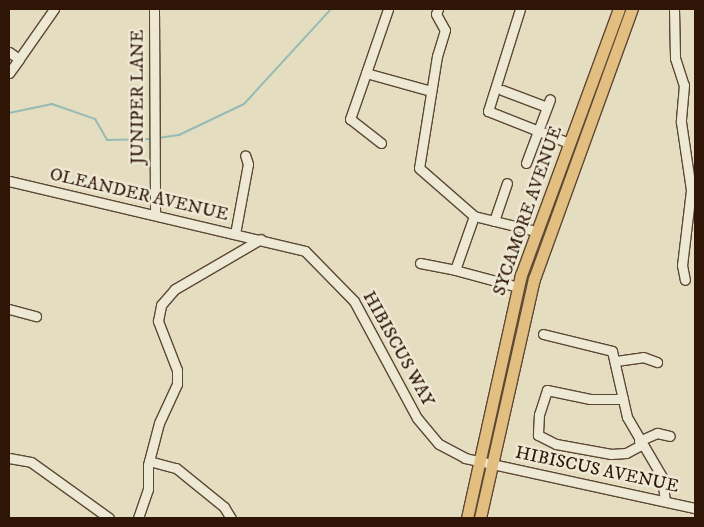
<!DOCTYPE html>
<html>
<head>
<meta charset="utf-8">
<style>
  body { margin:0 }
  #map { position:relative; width:704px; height:527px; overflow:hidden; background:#e5ddbf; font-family:"IM FELL DW Pica",serif }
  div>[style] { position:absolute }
  .stream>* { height:2px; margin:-1px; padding:0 1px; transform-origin:1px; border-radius:1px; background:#96bbb7 }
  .roads { filter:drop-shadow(1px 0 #5c4734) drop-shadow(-1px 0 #5c4734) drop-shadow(0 1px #5c4734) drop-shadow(0 -1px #5c4734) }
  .minor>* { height:9px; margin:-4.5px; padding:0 4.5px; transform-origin:4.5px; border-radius:4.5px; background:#eee9d5 }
  .major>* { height:11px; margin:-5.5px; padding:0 5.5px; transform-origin:5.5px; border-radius:5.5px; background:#e2be80 }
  span { translate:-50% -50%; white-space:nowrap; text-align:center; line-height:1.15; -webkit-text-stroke:5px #eee9d5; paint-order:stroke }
  .street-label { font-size:18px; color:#2e1506 }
  .frame { position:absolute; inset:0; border:10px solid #2e1506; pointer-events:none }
</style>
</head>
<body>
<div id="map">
  <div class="stream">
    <i style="left:9px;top:113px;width:44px;rotate:-11.8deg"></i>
    <i style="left:52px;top:104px;width:46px;rotate:19.2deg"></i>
    <i style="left:95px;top:119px;width:24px;rotate:60deg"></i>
    <i style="left:107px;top:140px;width:44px;rotate:-1.3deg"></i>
    <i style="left:158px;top:138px;width:21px;rotate:-8deg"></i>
    <i style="left:179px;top:135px;width:72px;rotate:-25.5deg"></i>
    <i style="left:244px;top:104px;width:129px;rotate:-47.5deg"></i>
  </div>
  <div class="roads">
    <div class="minor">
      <i style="left:154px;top:9px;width:206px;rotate:89.7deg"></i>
      <i style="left:438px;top:9px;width:5px;rotate:112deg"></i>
      <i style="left:436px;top:14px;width:18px;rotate:61deg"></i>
      <i style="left:445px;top:30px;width:27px;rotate:107deg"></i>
      <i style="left:437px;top:56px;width:113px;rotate:99.1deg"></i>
      <i style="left:419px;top:168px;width:73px;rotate:41.1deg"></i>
      <i style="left:474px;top:216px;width:57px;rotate:109.4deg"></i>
      <i style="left:455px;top:270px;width:65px;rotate:15.1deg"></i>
      <i style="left:520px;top:9px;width:107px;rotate:107.4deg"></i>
      <i style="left:488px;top:111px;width:87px;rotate:21.6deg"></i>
      <i style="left:674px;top:9px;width:49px;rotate:88.8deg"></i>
      <i style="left:675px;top:58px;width:28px;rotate:72deg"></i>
      <i style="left:684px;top:85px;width:37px;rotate:95deg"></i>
      <i style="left:681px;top:122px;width:69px;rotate:81.6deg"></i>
      <i style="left:691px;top:190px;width:76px;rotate:96.8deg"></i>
      <i style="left:682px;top:265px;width:15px;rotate:79deg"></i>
      <i style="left:9px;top:52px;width:12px;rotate:35deg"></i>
      <i style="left:19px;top:59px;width:61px;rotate:-55deg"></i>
      <i style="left:9px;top:73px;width:17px;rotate:-54deg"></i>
      <i style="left:366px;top:73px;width:68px;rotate:-71deg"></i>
      <i style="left:502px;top:90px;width:48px;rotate:20.7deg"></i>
      <i style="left:381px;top:143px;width:39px;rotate:-142deg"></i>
      <i style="left:350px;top:119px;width:49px;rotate:-70.8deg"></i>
      <i style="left:366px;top:73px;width:67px;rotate:15.5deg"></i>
      <i style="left:526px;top:163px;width:68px;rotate:-69.4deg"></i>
      <i style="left:9px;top:181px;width:304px;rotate:13.3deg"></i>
      <i style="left:305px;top:251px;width:70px;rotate:45.6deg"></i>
      <i style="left:354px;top:301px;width:133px;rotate:61.7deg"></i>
      <i style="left:417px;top:418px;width:34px;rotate:50deg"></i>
      <i style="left:439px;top:444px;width:30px;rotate:28deg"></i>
      <i style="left:465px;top:458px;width:235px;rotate:12.3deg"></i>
      <i style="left:474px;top:216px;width:64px;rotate:13.6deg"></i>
      <i style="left:494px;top:221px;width:40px;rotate:-71.1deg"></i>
      <i style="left:235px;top:234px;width:71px;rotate:-79.5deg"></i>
      <i style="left:248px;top:164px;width:9px;rotate:-108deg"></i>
      <i style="left:420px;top:263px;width:36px;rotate:11deg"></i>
      <i style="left:9px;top:309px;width:28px;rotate:15deg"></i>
      <i style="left:543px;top:334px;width:71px;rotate:13.8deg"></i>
      <i style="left:612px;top:351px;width:68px;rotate:77.2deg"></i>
      <i style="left:627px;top:417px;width:69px;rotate:59.7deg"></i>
      <i style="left:662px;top:477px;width:24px;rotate:83deg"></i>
      <i style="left:616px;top:361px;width:27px;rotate:-8deg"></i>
      <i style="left:643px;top:357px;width:15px;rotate:20deg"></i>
      <i style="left:623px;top:399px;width:33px;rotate:180deg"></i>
      <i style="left:590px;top:399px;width:44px;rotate:-168.2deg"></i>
      <i style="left:547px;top:390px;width:25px;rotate:108deg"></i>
      <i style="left:539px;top:414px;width:21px;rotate:93deg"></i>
      <i style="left:538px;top:435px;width:20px;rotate:27deg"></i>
      <i style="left:556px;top:444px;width:56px;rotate:10.3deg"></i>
      <i style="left:611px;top:454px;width:15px;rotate:-4deg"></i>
      <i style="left:626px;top:453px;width:17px;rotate:-28deg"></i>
      <i style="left:639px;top:441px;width:20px;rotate:-24deg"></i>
      <i style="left:657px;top:433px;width:13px;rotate:13deg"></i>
      <i style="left:9px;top:458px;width:22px;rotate:10deg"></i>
      <i style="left:31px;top:462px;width:96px;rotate:35.7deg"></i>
      <i style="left:149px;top:461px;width:28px;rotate:15deg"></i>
      <i style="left:176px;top:468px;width:62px;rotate:39.1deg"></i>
      <i style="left:224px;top:507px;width:13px;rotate:58deg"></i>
      <i style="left:138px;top:518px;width:31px;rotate:-71deg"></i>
      <i style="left:148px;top:489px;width:24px;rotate:-90deg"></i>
      <i style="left:148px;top:465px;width:43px;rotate:-75.3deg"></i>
      <i style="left:159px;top:423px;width:43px;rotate:-65.2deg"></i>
      <i style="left:177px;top:384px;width:14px;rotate:-90deg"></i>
      <i style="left:177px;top:370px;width:53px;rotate:-111.2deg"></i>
      <i style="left:158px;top:321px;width:16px;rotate:-79deg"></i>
      <i style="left:161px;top:305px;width:21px;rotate:-49deg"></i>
      <i style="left:175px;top:289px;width:99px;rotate:-30.2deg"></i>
    </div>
    <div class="major">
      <i style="left:467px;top:518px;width:249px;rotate:-77.5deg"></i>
      <i style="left:521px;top:275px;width:283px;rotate:-69.8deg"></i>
      <i style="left:480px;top:518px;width:245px;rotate:-77.3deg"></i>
      <i style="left:534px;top:279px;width:287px;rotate:-70.1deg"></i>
    </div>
  </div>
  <div class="street-label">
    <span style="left:138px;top:97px;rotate:-90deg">JUNIPER LANE</span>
    <span style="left:139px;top:195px;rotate:13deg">OLEANDER AVENUE</span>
    <span style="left:528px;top:211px;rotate:-71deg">SYCAMORE AVENUE</span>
    <span style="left:398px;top:349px;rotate:61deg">HIBISCUS WAY</span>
    <span style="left:597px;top:470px;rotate:12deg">HIBISCUS AVENUE</span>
  </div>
  <div class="frame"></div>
</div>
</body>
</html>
